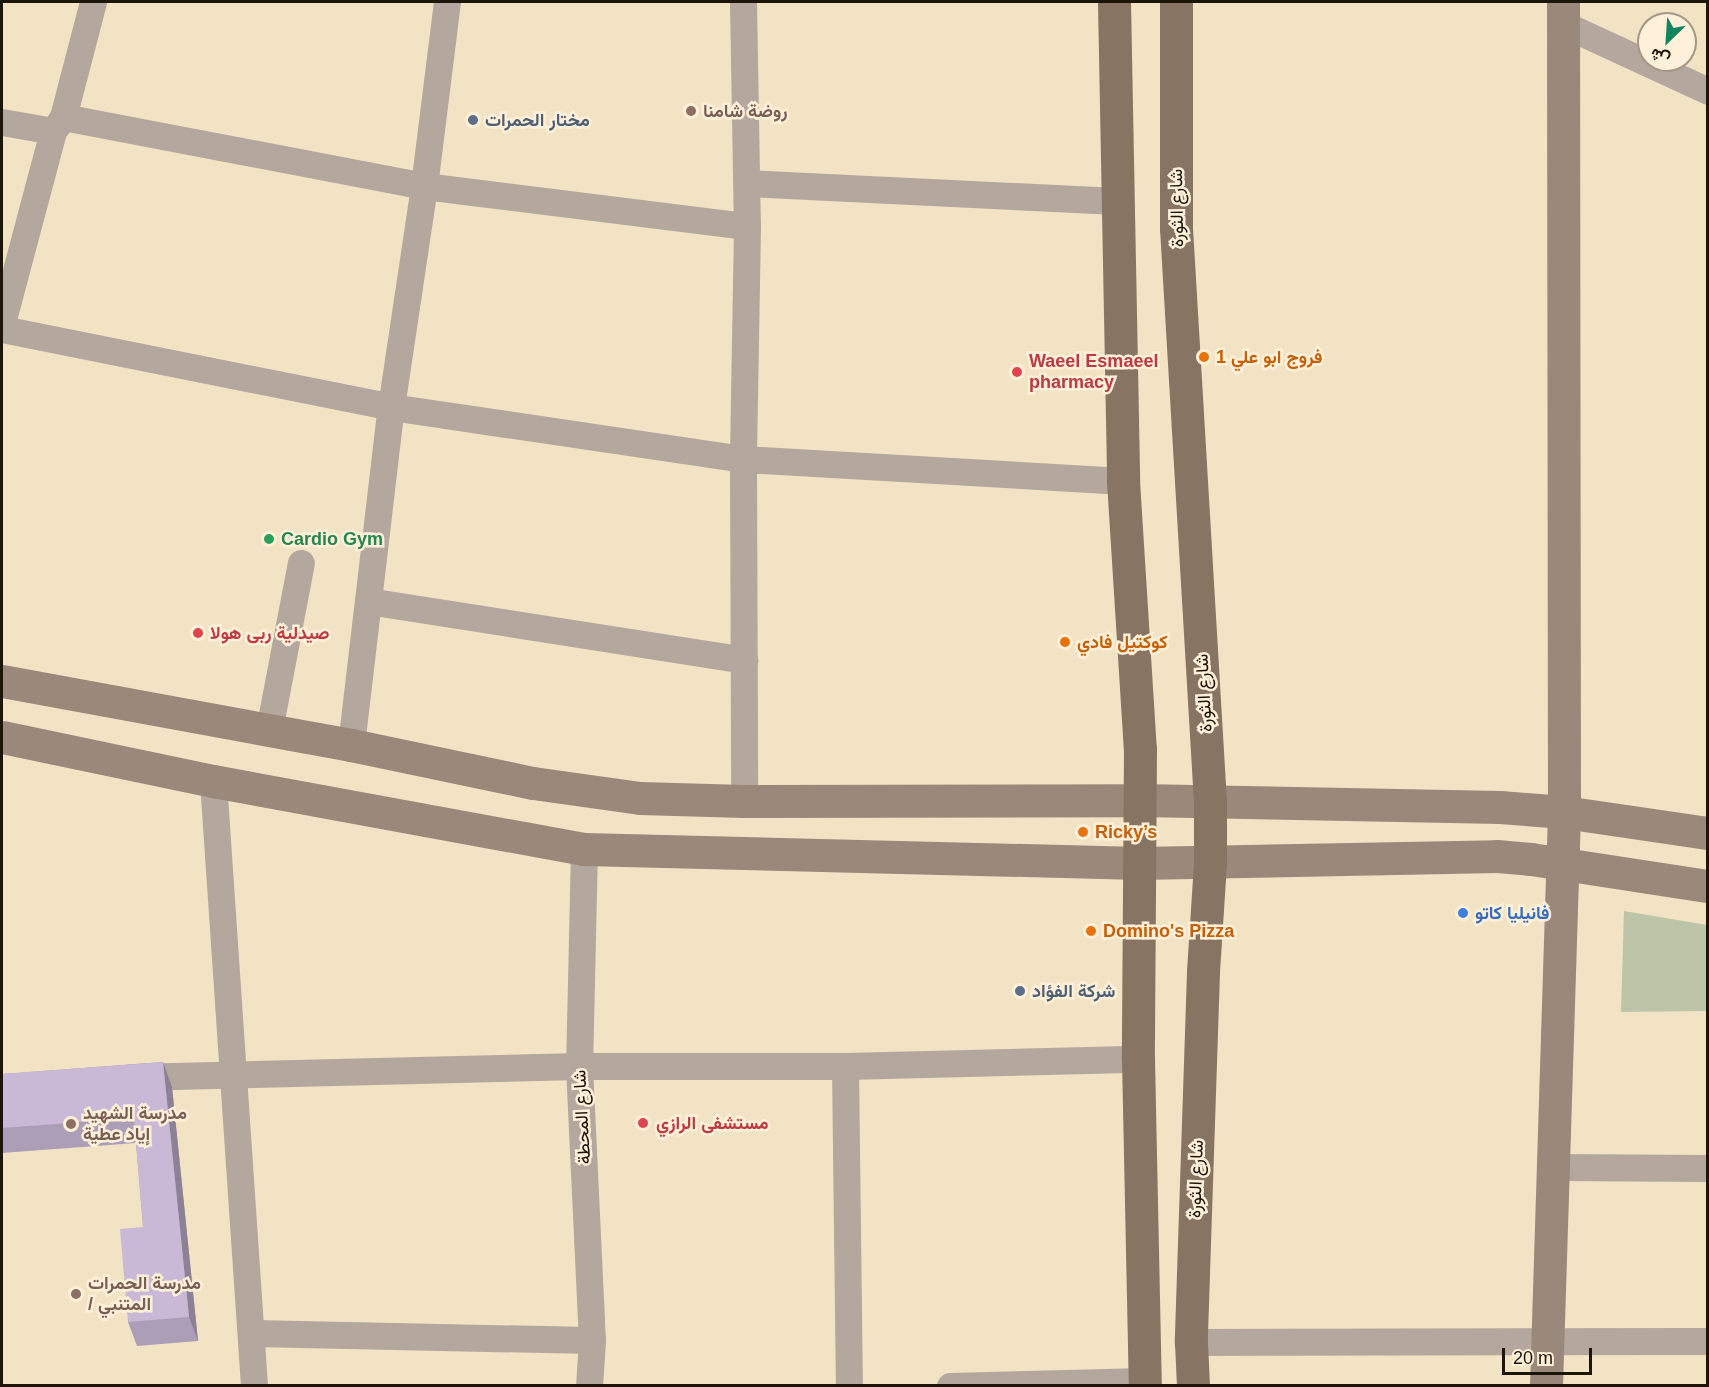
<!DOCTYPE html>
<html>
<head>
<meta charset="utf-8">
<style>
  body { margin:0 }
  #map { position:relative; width:1709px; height:1387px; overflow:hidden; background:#f3e3c5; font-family:Helvetica,Vazirmatn,sans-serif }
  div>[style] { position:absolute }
  .green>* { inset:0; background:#bcc5a7 }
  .street>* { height:27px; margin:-13.5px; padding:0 13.5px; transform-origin:13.5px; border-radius:13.5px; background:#b3a79e }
  .secondary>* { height:33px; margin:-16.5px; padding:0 16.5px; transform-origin:16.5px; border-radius:16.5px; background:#9a897b }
  .primary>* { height:33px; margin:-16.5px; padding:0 16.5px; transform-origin:16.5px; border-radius:16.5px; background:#887463 }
  .wall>* { inset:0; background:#ad9eb8 }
  .shaded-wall>* { inset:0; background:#8d8196 }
  .building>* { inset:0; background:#c9b8d6 }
  .dots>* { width:16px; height:16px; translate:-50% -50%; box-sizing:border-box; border:3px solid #fef0d9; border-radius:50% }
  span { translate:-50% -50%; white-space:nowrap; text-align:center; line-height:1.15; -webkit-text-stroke:5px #fef0d9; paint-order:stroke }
  .education-label { font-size:18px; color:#785e54; font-weight:700 }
  .left { translate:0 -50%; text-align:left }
  .service-label { font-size:18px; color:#4e5e75; font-weight:700 }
  .street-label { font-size:18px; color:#1b150a }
  .food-label { font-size:18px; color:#c56008; font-weight:700 }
  .health-label { font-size:18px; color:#be3a42; font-weight:700 }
  .leisure-label { font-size:18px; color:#27864d; font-weight:700 }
  .shop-label { font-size:18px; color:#366cbe; font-weight:700 }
  .frame { position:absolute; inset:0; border:3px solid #1b150a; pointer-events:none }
  .north { position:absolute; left:1637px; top:12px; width:60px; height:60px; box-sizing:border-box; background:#fef0d9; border:2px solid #a39886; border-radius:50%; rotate:205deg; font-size:16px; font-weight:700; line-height:24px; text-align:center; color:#1b150a }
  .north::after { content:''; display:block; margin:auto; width:21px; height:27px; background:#148360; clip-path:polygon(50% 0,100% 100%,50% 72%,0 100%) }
  .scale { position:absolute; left:1502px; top:1348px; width:90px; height:27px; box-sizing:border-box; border:3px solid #1b150a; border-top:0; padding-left:8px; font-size:18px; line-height:21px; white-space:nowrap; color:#1b150a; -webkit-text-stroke:4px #fef0d9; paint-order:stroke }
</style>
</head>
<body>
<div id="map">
  <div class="green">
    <i style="clip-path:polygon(1624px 911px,1707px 925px,1707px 1011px,1621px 1012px)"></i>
  </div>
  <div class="street">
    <i style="left:743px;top:2px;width:224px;rotate:89deg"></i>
    <i style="left:747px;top:226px;width:233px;rotate:91deg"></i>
    <i style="left:743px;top:459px;width:342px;rotate:89.8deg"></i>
    <i style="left:1563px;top:24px;width:160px;rotate:24.8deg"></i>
    <i style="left:63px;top:117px;width:368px;rotate:10.8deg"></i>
    <i style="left:424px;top:186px;width:325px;rotate:7.1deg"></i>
    <i style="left:2px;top:122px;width:52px;rotate:10deg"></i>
    <i style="left:747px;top:183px;width:370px;rotate:2.8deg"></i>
    <i style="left:2px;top:323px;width:199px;rotate:-75.1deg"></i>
    <i style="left:53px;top:131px;width:17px;rotate:-54deg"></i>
    <i style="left:63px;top:117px;width:119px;rotate:-75.4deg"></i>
    <i style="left:2px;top:329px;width:397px;rotate:11.3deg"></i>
    <i style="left:391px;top:407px;width:356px;rotate:8.4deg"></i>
    <i style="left:743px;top:459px;width:381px;rotate:3.3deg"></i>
    <i style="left:368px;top:601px;width:381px;rotate:8.9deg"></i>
    <i style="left:269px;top:730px;width:170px;rotate:-79.2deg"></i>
    <i style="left:351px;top:745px;width:340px;rotate:-83.3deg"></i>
    <i style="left:391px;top:407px;width:223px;rotate:-81.5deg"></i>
    <i style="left:424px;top:186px;width:185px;rotate:-82.9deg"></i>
    <i style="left:213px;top:781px;width:606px;rotate:86.12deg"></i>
    <i style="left:584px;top:849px;width:217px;rotate:91.3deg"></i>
    <i style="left:579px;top:1066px;width:274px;rotate:87.3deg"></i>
    <i style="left:592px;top:1340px;width:46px;rotate:93.7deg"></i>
    <i style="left:845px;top:1066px;width:320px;rotate:89.3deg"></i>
    <i style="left:132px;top:1077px;width:447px;rotate:-1.4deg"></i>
    <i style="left:579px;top:1066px;width:266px"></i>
    <i style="left:845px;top:1066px;width:293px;rotate:-1.4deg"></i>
    <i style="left:1553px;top:1167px;width:155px;rotate:0.4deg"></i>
    <i style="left:252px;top:1333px;width:340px;rotate:1.2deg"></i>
    <i style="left:1191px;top:1342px;width:517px;rotate:-0.11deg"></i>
    <i style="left:950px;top:1386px;width:195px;rotate:-1.5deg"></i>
  </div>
  <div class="secondary">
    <i style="left:2px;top:681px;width:355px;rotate:10.4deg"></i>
    <i style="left:351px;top:745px;width:186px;rotate:11.8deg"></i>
    <i style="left:533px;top:783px;width:108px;rotate:8deg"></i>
    <i style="left:640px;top:798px;width:104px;rotate:1.7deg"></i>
    <i style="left:744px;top:801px;width:396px;rotate:-0.1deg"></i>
    <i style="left:1140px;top:800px;width:360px;rotate:1.1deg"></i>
    <i style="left:1500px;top:807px;width:64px;rotate:4.5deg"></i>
    <i style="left:1564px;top:812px;width:146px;rotate:8.3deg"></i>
    <i style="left:2px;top:737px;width:216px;rotate:11.8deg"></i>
    <i style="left:213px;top:781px;width:377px;rotate:10.4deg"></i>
    <i style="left:584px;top:849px;width:555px;rotate:1.44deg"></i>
    <i style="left:1139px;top:863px;width:358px;rotate:-1.1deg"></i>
    <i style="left:1497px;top:856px;width:34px;rotate:5deg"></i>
    <i style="left:1531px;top:859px;width:179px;rotate:8.7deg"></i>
    <i style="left:1546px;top:1386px;width:574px;rotate:-88.2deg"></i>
    <i style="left:1564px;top:812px;width:810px;rotate:-90.07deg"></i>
  </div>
  <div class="primary">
    <i style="left:1114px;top:2px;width:479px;rotate:88.9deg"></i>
    <i style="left:1123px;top:481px;width:269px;rotate:86.4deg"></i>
    <i style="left:1140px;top:749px;width:310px;rotate:90.4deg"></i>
    <i style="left:1138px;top:1059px;width:327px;rotate:88.8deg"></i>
    <i style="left:1176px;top:2px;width:226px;rotate:90deg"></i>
    <i style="left:1176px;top:228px;width:575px;rotate:86.61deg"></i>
    <i style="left:1210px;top:802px;width:61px;rotate:90deg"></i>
    <i style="left:1210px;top:863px;width:109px;rotate:93.7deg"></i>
    <i style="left:1203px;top:972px;width:370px;rotate:91.9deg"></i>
    <i style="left:1191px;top:1342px;width:44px;rotate:87.4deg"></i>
  </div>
  <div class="wall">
    <i style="clip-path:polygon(163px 1062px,172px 1087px,198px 1341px,137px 1346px,128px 1322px,143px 1227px,136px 1143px,2px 1153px,2px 1074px)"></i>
  </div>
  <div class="shaded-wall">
    <i style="clip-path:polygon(163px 1062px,172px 1087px,198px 1341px,189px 1317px)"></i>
  </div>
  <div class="building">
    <i style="clip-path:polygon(163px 1062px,189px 1317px,128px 1322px,120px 1229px,143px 1227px,134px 1118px,2px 1128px,2px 1074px)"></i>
  </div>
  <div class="dots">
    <i style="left:691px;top:111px;background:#8d6e63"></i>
    <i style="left:473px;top:120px;background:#5c6f8a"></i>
    <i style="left:1204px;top:357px;background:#e8710a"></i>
    <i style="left:1017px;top:372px;background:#e0444e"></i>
    <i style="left:269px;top:539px;background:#2e9e5b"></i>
    <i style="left:198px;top:633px;background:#e0444e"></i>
    <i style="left:1065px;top:642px;background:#e8710a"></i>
    <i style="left:1083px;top:832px;background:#e8710a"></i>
    <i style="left:1463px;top:913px;background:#3f7fe0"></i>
    <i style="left:1091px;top:931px;background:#e8710a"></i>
    <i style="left:1020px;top:991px;background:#5c6f8a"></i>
    <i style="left:643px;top:1123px;background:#e0444e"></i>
    <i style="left:71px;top:1124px;background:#8d6e63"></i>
    <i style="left:76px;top:1294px;background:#8d6e63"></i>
  </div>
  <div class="education-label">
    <span class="left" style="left:703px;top:111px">روضة شامنا</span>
    <span class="left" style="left:83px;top:1124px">مدرسة الشهيد<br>إياد عطية</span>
    <span class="left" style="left:88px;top:1294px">مدرسة الحمرات<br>/ المتنبي</span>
  </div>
  <div class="service-label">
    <span class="left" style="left:485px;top:120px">مختار الحمرات</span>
    <span class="left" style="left:1032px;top:991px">شركة الفؤاد</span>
  </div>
  <div class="street-label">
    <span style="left:1177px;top:208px;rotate:-91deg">شارع الثورة</span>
    <span style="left:1204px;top:693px;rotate:-93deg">شارع الثورة</span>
    <span style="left:582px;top:1117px;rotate:-93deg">شارع المحطة</span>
    <span style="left:1196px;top:1179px;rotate:-88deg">شارع الثورة</span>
  </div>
  <div class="food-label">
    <span class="left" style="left:1216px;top:357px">فروج ابو علي 1</span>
    <span class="left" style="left:1077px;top:642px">كوكتيل فادي</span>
    <span class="left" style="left:1095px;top:832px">Ricky’s</span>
    <span class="left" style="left:1103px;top:931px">Domino's Pizza</span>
  </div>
  <div class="health-label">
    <span class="left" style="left:1029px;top:372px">Waeel Esmaeel<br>pharmacy</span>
    <span class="left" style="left:210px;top:633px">صيدلية ربى هولا</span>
    <span class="left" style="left:656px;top:1123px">مستشفى الرازي</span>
  </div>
  <div class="leisure-label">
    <span class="left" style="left:281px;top:539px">Cardio Gym</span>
  </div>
  <div class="shop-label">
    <span class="left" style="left:1475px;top:913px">فانيليا كاتو</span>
  </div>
  <div class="frame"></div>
  <div class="north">ش</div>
  <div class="scale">20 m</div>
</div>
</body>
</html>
